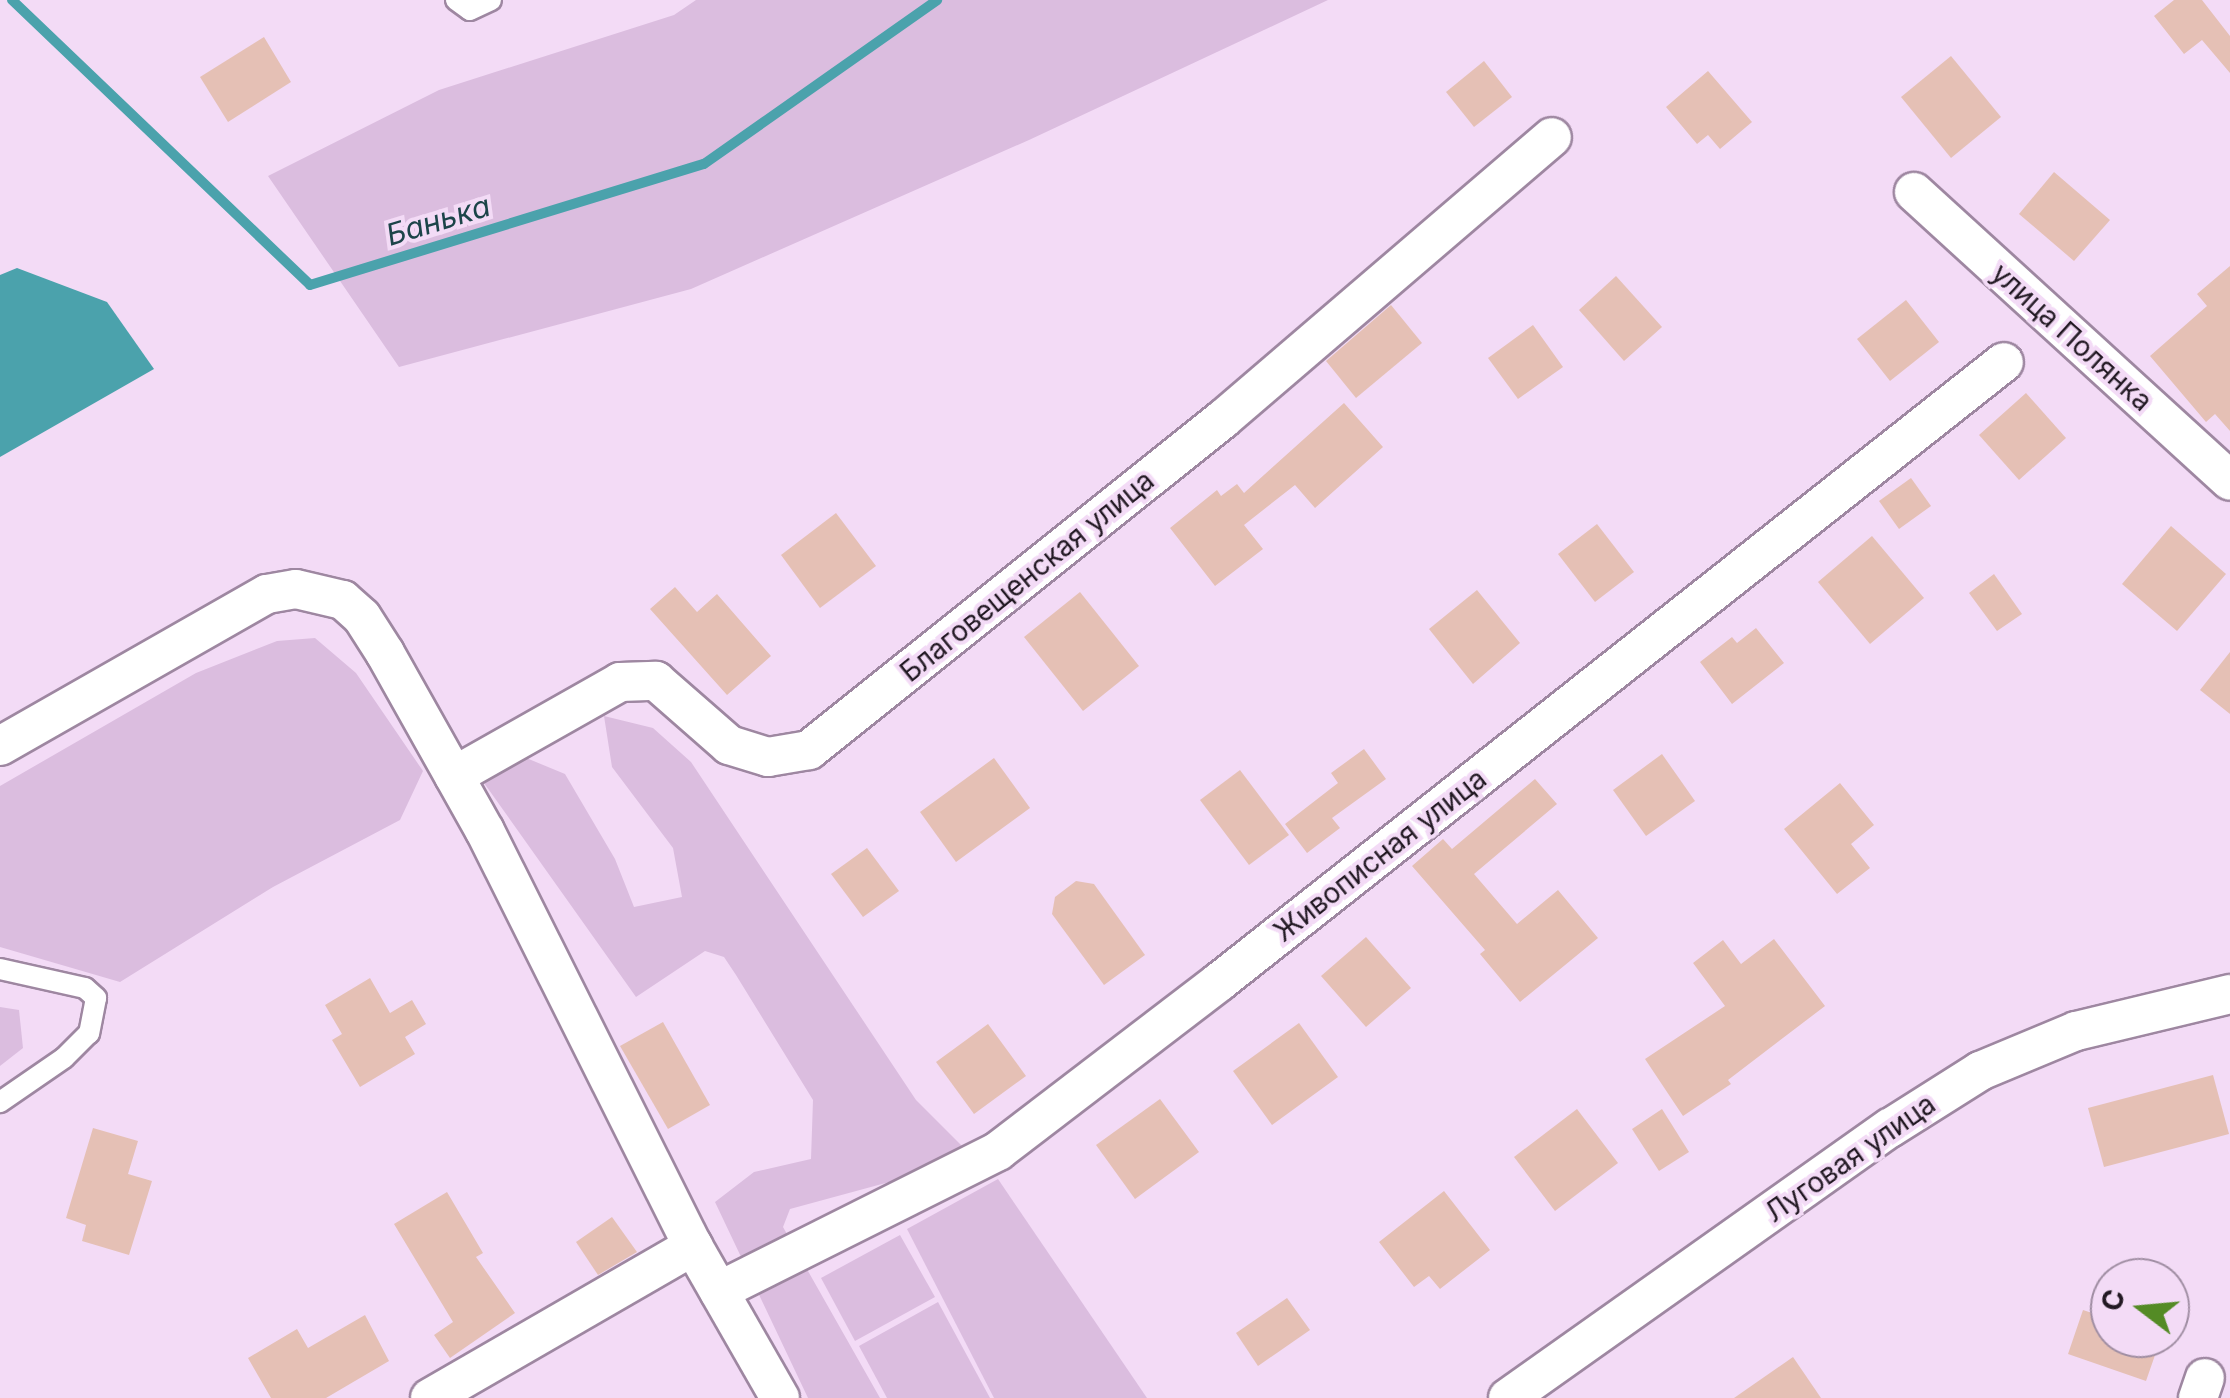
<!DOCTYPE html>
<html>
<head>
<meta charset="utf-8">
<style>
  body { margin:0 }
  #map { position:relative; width:2230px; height:1398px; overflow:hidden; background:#f3dbf6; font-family:Inter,sans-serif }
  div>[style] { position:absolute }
  .green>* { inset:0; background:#dbbddf }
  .water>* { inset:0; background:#4ba2ac }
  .stream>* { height:10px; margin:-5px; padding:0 5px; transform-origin:5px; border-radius:5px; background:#4ba2ac }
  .building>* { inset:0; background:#e5c0b5 }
  .roads { filter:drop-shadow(2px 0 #9e87a1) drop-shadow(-2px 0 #9e87a1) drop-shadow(0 2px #9e87a1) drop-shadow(0 -2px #9e87a1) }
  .lane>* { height:20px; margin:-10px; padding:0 10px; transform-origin:10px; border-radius:10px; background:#fff }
  .street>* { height:38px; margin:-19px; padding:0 19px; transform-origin:19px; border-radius:19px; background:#fff }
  span { translate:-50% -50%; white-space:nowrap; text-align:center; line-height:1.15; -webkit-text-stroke:8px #f3dbf6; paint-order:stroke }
  .street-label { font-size:28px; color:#221923 }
  .water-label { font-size:30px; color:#1c4449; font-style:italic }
  .north { position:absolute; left:2090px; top:1258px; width:100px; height:100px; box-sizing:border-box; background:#f3dbf6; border:2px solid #9f8da2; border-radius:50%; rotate:286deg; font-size:28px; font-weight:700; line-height:40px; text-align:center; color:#221923 }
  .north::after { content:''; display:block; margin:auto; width:35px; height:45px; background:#548b25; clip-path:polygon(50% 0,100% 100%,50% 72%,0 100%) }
</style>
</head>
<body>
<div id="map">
  <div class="green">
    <i style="clip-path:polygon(696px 0,1328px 0,1029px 140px,691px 289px,399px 367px,268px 176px,439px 90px,674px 15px)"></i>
    <i style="clip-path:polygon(315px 638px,356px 673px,423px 771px,400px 820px,273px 887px,120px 982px,0 947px,0 786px,196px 673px,277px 641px)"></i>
    <i style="clip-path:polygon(604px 716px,653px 728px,691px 762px,916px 1100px,964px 1148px,915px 1175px,790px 1209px,783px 1227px,880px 1398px,808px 1398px,715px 1202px,754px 1172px,811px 1159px,813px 1100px,736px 975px,724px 957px,705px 951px,636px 997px,484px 783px,496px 763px,519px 755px,565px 774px,615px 859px,634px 907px,682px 897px,673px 848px,612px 767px)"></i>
    <i style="clip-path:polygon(0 1007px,19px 1010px,23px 1048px,0 1066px)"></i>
    <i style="clip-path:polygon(998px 1179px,1147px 1398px,994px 1398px,907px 1229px)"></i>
    <i style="clip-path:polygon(900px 1235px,935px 1297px,855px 1341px,821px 1278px)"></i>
    <i style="clip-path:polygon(938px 1302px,990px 1398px,887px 1398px,859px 1346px)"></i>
  </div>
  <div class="water">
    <i style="clip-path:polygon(17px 268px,107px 302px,154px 369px,0 457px,0 275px)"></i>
  </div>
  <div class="stream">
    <i style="left:12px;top:0;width:412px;rotate:43.7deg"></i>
    <i style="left:310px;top:285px;width:412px;rotate:-17.1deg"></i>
    <i style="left:704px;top:164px;width:285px;rotate:-35.1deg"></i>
  </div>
  <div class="building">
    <i style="clip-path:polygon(2174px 0,2202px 0,2230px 36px,2230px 73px,2202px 40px,2184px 54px,2154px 16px)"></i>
    <i style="clip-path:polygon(264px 37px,291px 82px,228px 122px,200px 77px)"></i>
    <i style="clip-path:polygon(1951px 56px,2001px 117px,1951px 158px,1901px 97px)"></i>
    <i style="clip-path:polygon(1484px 61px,1512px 97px,1474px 127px,1446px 92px)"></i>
    <i style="clip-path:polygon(1708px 71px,1752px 122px,1720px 149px,1708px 135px,1697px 144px,1666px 107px)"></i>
    <i style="clip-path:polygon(2054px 172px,2110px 220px,2074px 261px,2019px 214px)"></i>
    <i style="clip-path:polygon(2230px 266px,2230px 431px,2215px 414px,2206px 422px,2150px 356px,2207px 306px,2197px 294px)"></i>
    <i style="clip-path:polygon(1616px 276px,1662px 327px,1624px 361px,1579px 310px)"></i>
    <i style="clip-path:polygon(1906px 300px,1939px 342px,1890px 381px,1857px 339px)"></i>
    <i style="clip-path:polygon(1391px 305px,1422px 343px,1356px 398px,1326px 361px)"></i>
    <i style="clip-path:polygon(1533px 325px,1563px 367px,1518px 399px,1488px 358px)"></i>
    <i style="clip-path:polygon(2026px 393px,2066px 438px,2019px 480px,1979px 435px)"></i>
    <i style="clip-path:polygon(1344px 403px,1383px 447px,1315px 508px,1295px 485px,1244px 525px,1263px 549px,1215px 586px,1170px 528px,1217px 490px,1221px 496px,1237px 484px,1244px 493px)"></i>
    <i style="clip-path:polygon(1911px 478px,1931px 506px,1899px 529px,1879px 501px)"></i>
    <i style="clip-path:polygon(836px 513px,876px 566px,820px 608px,781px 555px)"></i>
    <i style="clip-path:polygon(1597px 524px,1634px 572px,1595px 602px,1558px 554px)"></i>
    <i style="clip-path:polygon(2171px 526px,2226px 574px,2177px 631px,2122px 584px)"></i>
    <i style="clip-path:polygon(1872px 536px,1924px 598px,1870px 644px,1818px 582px)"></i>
    <i style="clip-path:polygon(1994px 574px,2022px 614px,1997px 631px,1969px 593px)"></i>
    <i style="clip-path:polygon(675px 587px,697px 612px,717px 594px,771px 656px,727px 695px,650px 609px)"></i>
    <i style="clip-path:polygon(1477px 590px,1520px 643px,1473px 684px,1429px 629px)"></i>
    <i style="clip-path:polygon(1080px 592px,1139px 666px,1083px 711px,1024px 637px)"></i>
    <i style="clip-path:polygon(1756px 628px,1784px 663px,1732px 704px,1700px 662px,1732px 637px,1737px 643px)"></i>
    <i style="clip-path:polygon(2230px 652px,2230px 714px,2200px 690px)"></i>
    <i style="clip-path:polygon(1364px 749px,1386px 779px,1332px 818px,1340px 828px,1307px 853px,1285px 824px,1338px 783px,1331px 773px)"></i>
    <i style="clip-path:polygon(1662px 754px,1695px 801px,1646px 836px,1613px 790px)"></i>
    <i style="clip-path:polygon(994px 758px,1030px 808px,956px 862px,920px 812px)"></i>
    <i style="clip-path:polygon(1240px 770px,1289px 835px,1249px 865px,1200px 800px)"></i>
    <i style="clip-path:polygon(1535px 779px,1557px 804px,1474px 874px,1517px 924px,1558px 890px,1598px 938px,1520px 1002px,1480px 954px,1485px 950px,1412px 866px,1443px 839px,1452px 849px)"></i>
    <i style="clip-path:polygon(1840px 783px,1874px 825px,1851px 844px,1870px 868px,1837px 894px,1784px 829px)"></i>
    <i style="clip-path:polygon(867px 848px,899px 891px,863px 917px,831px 874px)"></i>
    <i style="clip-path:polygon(1076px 881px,1094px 884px,1145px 955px,1104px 985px,1052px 914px,1055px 897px)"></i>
    <i style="clip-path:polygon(1366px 937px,1411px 988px,1366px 1027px,1321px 976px)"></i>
    <i style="clip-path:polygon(1774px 939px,1825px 1006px,1728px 1080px,1731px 1084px,1683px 1116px,1645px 1059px,1725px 1006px,1693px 963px,1723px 940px,1741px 964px)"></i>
    <i style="clip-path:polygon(370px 978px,390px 1013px,412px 1000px,426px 1024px,405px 1037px,415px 1054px,360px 1087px,332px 1040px,342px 1034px,325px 1005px)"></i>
    <i style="clip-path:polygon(663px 1022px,710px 1105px,668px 1129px,620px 1046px)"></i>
    <i style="clip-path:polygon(1299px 1023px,1338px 1077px,1272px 1125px,1233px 1071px)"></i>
    <i style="clip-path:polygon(988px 1024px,1026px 1076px,974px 1114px,936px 1062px)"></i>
    <i style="clip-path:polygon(2213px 1075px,2229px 1134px,2104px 1167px,2088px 1108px)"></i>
    <i style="clip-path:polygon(1160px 1099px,1199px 1152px,1135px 1199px,1096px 1145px)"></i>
    <i style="clip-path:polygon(1577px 1109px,1618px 1163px,1555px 1211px,1514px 1157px)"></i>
    <i style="clip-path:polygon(1662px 1109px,1689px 1152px,1659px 1171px,1632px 1129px)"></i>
    <i style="clip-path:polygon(93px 1128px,138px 1141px,128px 1174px,152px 1181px,129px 1255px,82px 1241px,86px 1225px,66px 1218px)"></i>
    <i style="clip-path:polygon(1444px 1191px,1490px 1250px,1440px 1289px,1429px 1276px,1414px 1287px,1379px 1242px)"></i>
    <i style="clip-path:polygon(447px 1192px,483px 1253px,476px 1257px,515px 1313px,450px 1358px,434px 1335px,453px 1322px,394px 1224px)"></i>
    <i style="clip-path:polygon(612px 1217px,637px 1252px,598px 1275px,576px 1242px)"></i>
    <i style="clip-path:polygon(1287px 1298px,1310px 1330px,1258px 1366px,1236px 1333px)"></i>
    <i style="clip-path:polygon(2083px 1310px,2110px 1319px,2110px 1338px,2161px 1338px,2146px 1381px,2068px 1354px)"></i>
    <i style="clip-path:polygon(365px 1315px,389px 1361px,326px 1398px,271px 1398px,248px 1358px,297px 1329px,308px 1348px)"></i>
    <i style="clip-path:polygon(1793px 1357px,1821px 1398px,1734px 1398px)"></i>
  </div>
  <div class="roads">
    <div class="lane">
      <i style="left:456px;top:0;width:17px;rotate:36deg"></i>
      <i style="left:470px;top:10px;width:23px;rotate:-25deg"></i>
      <i style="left:0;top:969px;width:87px;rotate:12.6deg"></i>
      <i style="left:85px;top:988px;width:15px;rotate:42deg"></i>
      <i style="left:96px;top:998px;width:36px;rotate:101deg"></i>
      <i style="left:89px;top:1033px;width:35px;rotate:135deg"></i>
      <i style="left:64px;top:1058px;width:78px;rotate:145.5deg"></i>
    </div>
    <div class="street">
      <i style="left:1914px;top:192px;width:428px;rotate:42.4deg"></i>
      <i style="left:0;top:746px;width:307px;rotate:-29.7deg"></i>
      <i style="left:267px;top:594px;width:29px;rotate:-10deg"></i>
      <i style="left:296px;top:589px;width:48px;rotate:13.2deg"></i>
      <i style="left:343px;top:600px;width:25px;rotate:42deg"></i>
      <i style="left:362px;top:617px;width:43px;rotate:57.4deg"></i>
      <i style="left:385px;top:653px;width:204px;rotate:60.7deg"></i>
      <i style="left:485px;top:831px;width:464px;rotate:63.4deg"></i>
      <i style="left:693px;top:1246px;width:175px;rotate:60.2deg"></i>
      <i style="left:454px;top:776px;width:191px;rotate:-29.5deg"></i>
      <i style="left:620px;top:682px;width:36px;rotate:-2deg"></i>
      <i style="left:656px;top:681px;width:97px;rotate:41.2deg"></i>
      <i style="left:729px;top:745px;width:41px;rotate:17.1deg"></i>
      <i style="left:768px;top:757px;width:42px;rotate:-9.7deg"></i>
      <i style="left:809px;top:750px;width:530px;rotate:-38.64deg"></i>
      <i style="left:1223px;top:419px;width:433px;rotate:-40.6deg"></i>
      <i style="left:719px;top:1291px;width:312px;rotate:-26.6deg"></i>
      <i style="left:998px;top:1151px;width:278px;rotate:-37.4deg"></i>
      <i style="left:1219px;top:982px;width:1000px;rotate:-38.3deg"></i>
      <i style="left:430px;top:1398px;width:304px;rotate:-30deg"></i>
      <i style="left:1508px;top:1398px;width:468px;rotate:-35.3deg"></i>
      <i style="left:1890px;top:1128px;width:107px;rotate:-32.3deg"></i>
      <i style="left:1980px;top:1071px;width:104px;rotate:-22.6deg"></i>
      <i style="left:2076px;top:1031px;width:158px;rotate:-13.5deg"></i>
      <i style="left:2198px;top:1398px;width:21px;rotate:-71deg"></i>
    </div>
  </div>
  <div class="street-label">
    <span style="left:2072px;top:337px;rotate:42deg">улица Полянка</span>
    <span style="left:1027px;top:576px;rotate:-39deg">Благовещенская улица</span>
    <span style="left:1380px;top:855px;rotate:-38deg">Живописная улица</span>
    <span style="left:1850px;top:1158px;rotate:-35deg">Луговая улица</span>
  </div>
  <div class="water-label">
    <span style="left:438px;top:220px;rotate:-17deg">Банька</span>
  </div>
  <div class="north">С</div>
</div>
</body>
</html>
